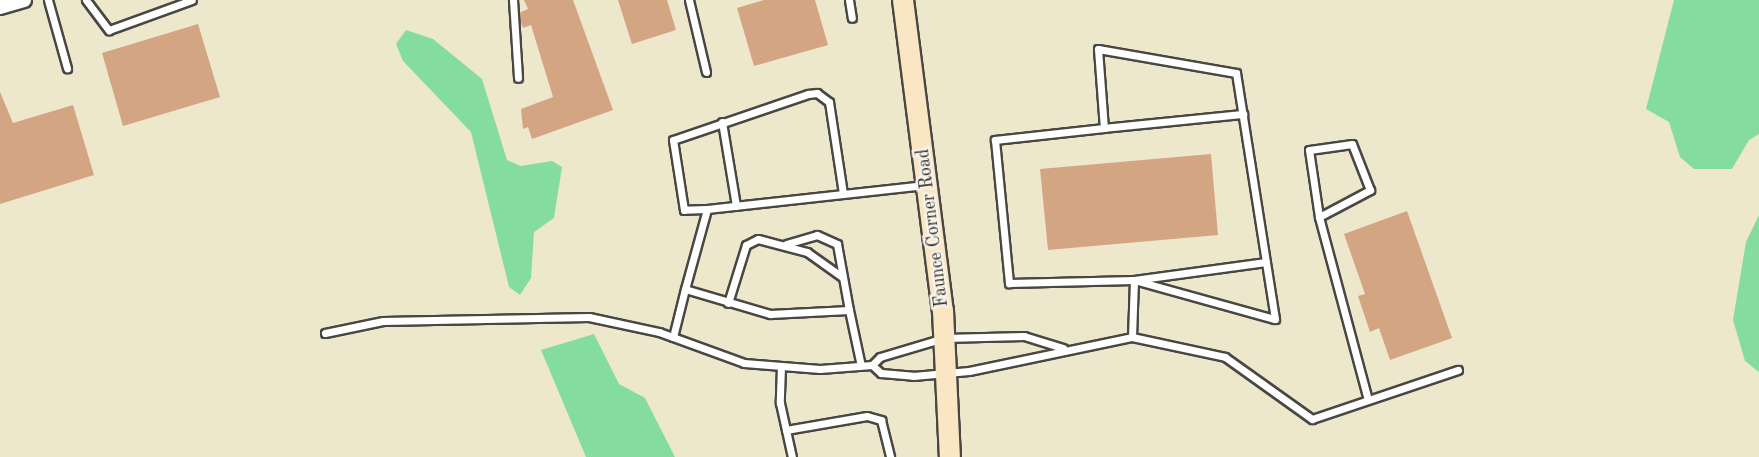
<!DOCTYPE html>
<html>
<head>
<meta charset="utf-8">
<style>
  body { margin:0 }
  #map { position:relative; width:1759px; height:457px; overflow:hidden; background:#ede7cc; font-family:"Old Standard TT",serif }
  div>[style] { position:absolute }
  .green>* { inset:0; background:#85dc9f }
  .building>* { inset:0; background:#d4a583 }
  .roads { filter:drop-shadow(2px 0 #484743) drop-shadow(-2px 0 #484743) drop-shadow(0 2px #484743) drop-shadow(0 -2px #484743) }
  .lane>* { height:7px; margin:-3.5px; padding:0 3.5px; transform-origin:3.5px; border-radius:3.5px; background:#fff }
  .street>* { height:14px; margin:-7px; padding:0 7px; transform-origin:7px; border-radius:7px; background:#fff }
  .secondary>* { height:20px; margin:-10px; padding:0 10px; transform-origin:10px; border-radius:10px; background:#fbe6c4 }
  span { translate:-50% -50%; white-space:nowrap; text-align:center; line-height:1.15; -webkit-text-stroke:5px #f7f3e8; paint-order:stroke }
  .street-label { font-size:18px; color:#2b2b2b }
</style>
</head>
<body>
<div id="map">
  <div class="green">
    <i style="clip-path:polygon(1674px 0,1759px 0,1759px 134px,1749px 140px,1732px 169px,1694px 169px,1680px 157px,1669px 122px,1646px 109px)"></i>
    <i style="clip-path:polygon(406px 30px,433px 39px,482px 79px,507px 160px,521px 166px,552px 161px,562px 167px,554px 218px,534px 232px,531px 278px,520px 295px,509px 287px,471px 132px,403px 61px,396px 44px)"></i>
    <i style="clip-path:polygon(1759px 215px,1759px 372px,1745px 361px,1733px 320px,1746px 242px)"></i>
    <i style="clip-path:polygon(594px 334px,619px 384px,645px 398px,675px 457px,586px 457px,541px 350px)"></i>
  </div>
  <div class="building">
    <i style="clip-path:polygon(524px 0,573px 0,613px 110px,532px 139px,528px 127px,523px 129px,521px 109px,553px 97px,531px 25px,523px 28px,520px 19px,519px 13px,528px 9px)"></i>
    <i style="clip-path:polygon(618px 0,667px 0,676px 30px,632px 44px)"></i>
    <i style="clip-path:polygon(764px 0,815px 0,828px 45px,754px 66px,737px 8px)"></i>
    <i style="clip-path:polygon(198px 24px,220px 97px,123px 126px,102px 53px)"></i>
    <i style="clip-path:polygon(0 92px,13px 123px,73px 105px,94px 175px,0 204px)"></i>
    <i style="clip-path:polygon(1211px 154px,1218px 235px,1048px 250px,1040px 169px)"></i>
    <i style="clip-path:polygon(1407px 211px,1452px 338px,1390px 360px,1379px 328px,1370px 332px,1358px 296px,1365px 294px,1344px 234px)"></i>
  </div>
  <div class="roads">
    <div class="lane">
      <i style="left:48px;top:0;width:71px;rotate:74.4deg"></i>
      <i style="left:86px;top:0;width:38px;rotate:53deg"></i>
      <i style="left:109px;top:30px;width:88px;rotate:-19.9deg"></i>
      <i style="left:513px;top:0;width:78px;rotate:86.3deg"></i>
      <i style="left:689px;top:0;width:74px;rotate:76.7deg"></i>
      <i style="left:849px;top:0;width:18px;rotate:81deg"></i>
      <i style="left:722px;top:122px;width:85px;rotate:80.5deg"></i>
      <i style="left:1104px;top:128px;width:140px;rotate:-5.8deg"></i>
      <i style="left:707px;top:209px;width:23px;rotate:178deg"></i>
      <i style="left:684px;top:210px;width:71px;rotate:-98.9deg"></i>
      <i style="left:673px;top:140px;width:143px;rotate:-18.8deg"></i>
      <i style="left:808px;top:94px;width:9px;rotate:-6deg"></i>
      <i style="left:817px;top:93px;width:15px;rotate:37deg"></i>
      <i style="left:829px;top:102px;width:93px;rotate:81.3deg"></i>
      <i style="left:1319px;top:217px;width:58px;rotate:-27.9deg"></i>
      <i style="left:1370px;top:190px;width:49px;rotate:-111.4deg"></i>
      <i style="left:1352px;top:144px;width:43px;rotate:172.1deg"></i>
      <i style="left:1309px;top:150px;width:68px;rotate:81.5deg"></i>
      <i style="left:1319px;top:217px;width:189px;rotate:75deg"></i>
      <i style="left:786px;top:244px;width:32px;rotate:-16deg"></i>
      <i style="left:817px;top:235px;width:22px;rotate:24deg"></i>
      <i style="left:837px;top:244px;width:67px;rotate:79.7deg"></i>
      <i style="left:685px;top:289px;width:83px;rotate:-74.6deg"></i>
      <i style="left:707px;top:209px;width:217px;rotate:-6.3deg"></i>
      <i style="left:728px;top:303px;width:61px;rotate:-72.8deg"></i>
      <i style="left:746px;top:245px;width:13px;rotate:-27deg"></i>
      <i style="left:758px;top:239px;width:51px;rotate:14.9deg"></i>
      <i style="left:807px;top:252px;width:43px;rotate:35.5deg"></i>
      <i style="left:325px;top:333px;width:59px;rotate:-11.7deg"></i>
      <i style="left:383px;top:321px;width:206px;rotate:-1.1deg"></i>
      <i style="left:589px;top:317px;width:72px;rotate:12.1deg"></i>
      <i style="left:659px;top:332px;width:90px;rotate:20deg"></i>
      <i style="left:744px;top:363px;width:76px;rotate:4.5deg"></i>
      <i style="left:820px;top:369px;width:52px;rotate:-4.4deg"></i>
      <i style="left:872px;top:365px;width:11px;rotate:-45deg"></i>
      <i style="left:880px;top:357px;width:67px;rotate:-16.5deg"></i>
      <i style="left:944px;top:338px;width:80px;rotate:-1.4deg"></i>
      <i style="left:1024px;top:336px;width:41px;rotate:17.1deg"></i>
      <i style="left:673px;top:337px;width:49px;rotate:-76deg"></i>
      <i style="left:685px;top:289px;width:89px;rotate:16.4deg"></i>
      <i style="left:770px;top:314px;width:79px;rotate:-2.9deg"></i>
      <i style="left:849px;top:310px;width:57px;rotate:77.9deg"></i>
      <i style="left:1132px;top:337px;width:57px;rotate:-88deg"></i>
      <i style="left:1134px;top:280px;width:146px;rotate:15.5deg"></i>
      <i style="left:1275px;top:319px;width:249px;rotate:-99deg"></i>
      <i style="left:1236px;top:73px;width:140px;rotate:-170.1deg"></i>
      <i style="left:1098px;top:49px;width:79px;rotate:85.7deg"></i>
      <i style="left:1104px;top:128px;width:110px;rotate:173.7deg"></i>
      <i style="left:995px;top:140px;width:144px;rotate:84.4deg"></i>
      <i style="left:1009px;top:283px;width:125px;rotate:-1.4deg"></i>
      <i style="left:1134px;top:280px;width:133px;rotate:-7.8deg"></i>
      <i style="left:872px;top:365px;width:12px;rotate:42deg"></i>
      <i style="left:881px;top:373px;width:32px;rotate:5deg"></i>
      <i style="left:913px;top:376px;width:56px;rotate:-5.1deg"></i>
      <i style="left:969px;top:371px;width:167px;rotate:-11.8deg"></i>
      <i style="left:1132px;top:337px;width:95px;rotate:12.1deg"></i>
      <i style="left:1225px;top:357px;width:107px;rotate:35.5deg"></i>
      <i style="left:1312px;top:419px;width:154px;rotate:-18.6deg"></i>
      <i style="left:781px;top:366px;width:37px;rotate:92deg"></i>
      <i style="left:780px;top:403px;width:55px;rotate:77.5deg"></i>
      <i style="left:786px;top:430px;width:82px;rotate:-9.8deg"></i>
      <i style="left:867px;top:416px;width:15px;rotate:16deg"></i>
      <i style="left:881px;top:420px;width:38px;rotate:76deg"></i>
    </div>
    <div class="street">
      <i style="left:0;top:7px;width:25px;rotate:-16deg"></i>
    </div>
    <div class="secondary">
      <i style="left:903px;top:0;width:314px;rotate:82.7deg"></i>
      <i style="left:943px;top:311px;width:146px;rotate:87.3deg"></i>
    </div>
  </div>
  <div class="street-label">
    <span style="left:933px;top:228px;rotate:-97deg">Faunce Corner Road</span>
  </div>
</div>
</body>
</html>
